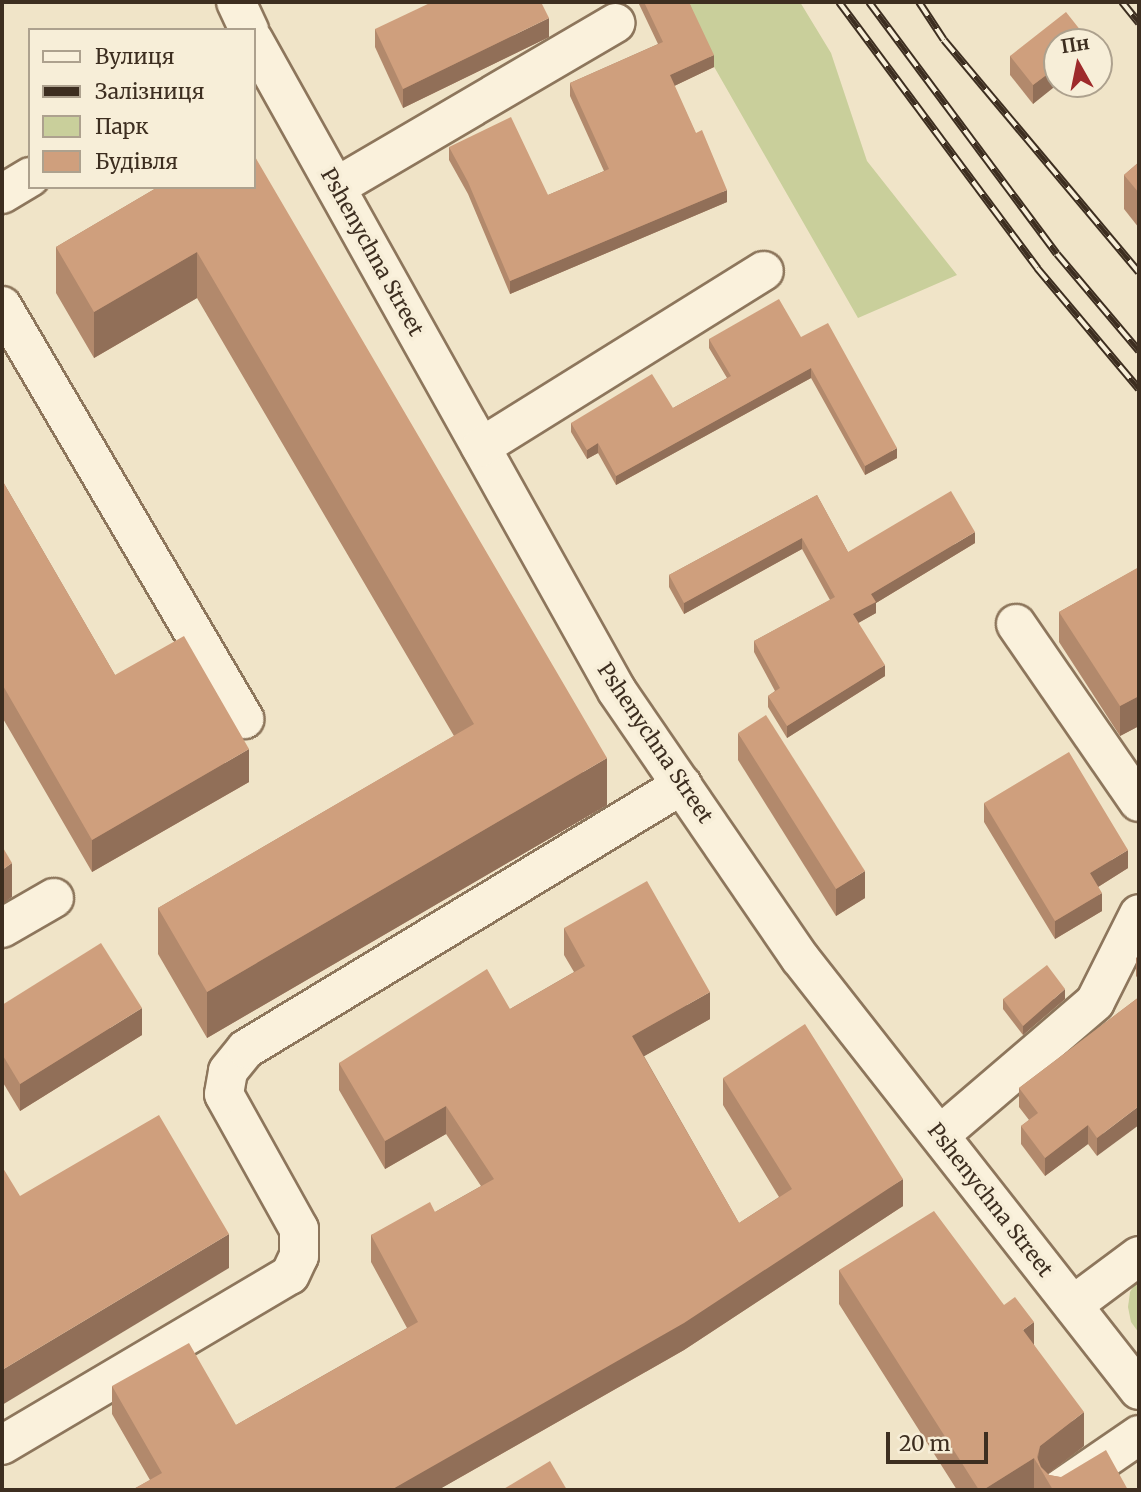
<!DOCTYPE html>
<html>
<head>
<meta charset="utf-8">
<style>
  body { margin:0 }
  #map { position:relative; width:1141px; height:1492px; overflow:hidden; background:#f0e4c8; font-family:Merriweather,serif }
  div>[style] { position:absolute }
  .green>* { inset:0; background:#c9cf9b }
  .roads { filter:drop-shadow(2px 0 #8d765c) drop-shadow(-2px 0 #8d765c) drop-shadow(0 2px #8d765c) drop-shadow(0 -2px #8d765c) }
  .minor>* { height:38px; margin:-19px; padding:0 19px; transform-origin:19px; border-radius:19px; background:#faf1dc }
  .rail>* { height:8px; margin-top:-4px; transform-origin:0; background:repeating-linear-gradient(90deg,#f7eed8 0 16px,#3d2e20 0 32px); box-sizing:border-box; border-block:2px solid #3d2e20 }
  .wall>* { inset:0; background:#b2896c }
  .shaded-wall>* { inset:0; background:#916f58 }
  .building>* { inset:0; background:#cf9f7d }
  span { translate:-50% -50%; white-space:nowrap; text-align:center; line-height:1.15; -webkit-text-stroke:7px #f7eed8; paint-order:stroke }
  .street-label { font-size:21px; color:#3d2e20 }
  .frame { position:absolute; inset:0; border:4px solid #3d2e20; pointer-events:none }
  .legend { position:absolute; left:28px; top:28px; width:228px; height:161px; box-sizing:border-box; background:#f7eed8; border:2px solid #ada18e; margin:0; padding:9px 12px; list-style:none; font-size:21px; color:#3d2e20 }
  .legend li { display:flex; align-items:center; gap:14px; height:35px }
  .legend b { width:35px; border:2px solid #ada18e }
  .north { position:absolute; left:1043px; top:28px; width:70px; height:70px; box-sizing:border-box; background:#f7eed8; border:2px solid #ada18e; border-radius:50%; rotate:351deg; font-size:19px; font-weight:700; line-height:28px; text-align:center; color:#3d2e20 }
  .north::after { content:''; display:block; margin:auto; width:24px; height:32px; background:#9e2a2b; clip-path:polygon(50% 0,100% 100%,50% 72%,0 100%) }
  .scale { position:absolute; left:886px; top:1432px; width:102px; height:32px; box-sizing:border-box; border:4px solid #3d2e20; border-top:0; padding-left:9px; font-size:21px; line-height:24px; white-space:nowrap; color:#3d2e20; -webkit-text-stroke:5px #f7eed8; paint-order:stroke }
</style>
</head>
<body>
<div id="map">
  <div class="green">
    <i style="clip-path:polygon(677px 2px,800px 2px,831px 53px,867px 161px,957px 275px,858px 318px)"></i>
    <i style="clip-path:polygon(1139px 1277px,1139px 1333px,1131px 1322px,1128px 1307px,1130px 1292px)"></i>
  </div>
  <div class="roads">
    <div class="minor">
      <i style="left:236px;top:2px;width:31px;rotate:65deg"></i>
      <i style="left:254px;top:41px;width:744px;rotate:60.82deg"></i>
      <i style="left:617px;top:691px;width:324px;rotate:55.6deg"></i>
      <i style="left:800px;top:958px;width:549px;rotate:51.88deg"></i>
      <i style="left:336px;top:187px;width:324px;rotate:-30.4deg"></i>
      <i style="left:2px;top:194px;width:33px;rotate:-31deg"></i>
      <i style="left:2px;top:306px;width:479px;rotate:59.6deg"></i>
      <i style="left:481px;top:447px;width:333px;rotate:-31.9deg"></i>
      <i style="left:1016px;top:624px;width:216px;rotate:55.4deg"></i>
      <i style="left:2px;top:928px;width:60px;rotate:-30deg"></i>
      <i style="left:940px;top:1135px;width:204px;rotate:-40.6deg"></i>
      <i style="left:1095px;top:1002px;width:98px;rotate:-63.4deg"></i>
      <i style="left:1073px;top:1305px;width:82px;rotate:-36.6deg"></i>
      <i style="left:2px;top:1445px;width:334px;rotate:-30.6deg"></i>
      <i style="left:290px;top:1275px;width:21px;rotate:-65deg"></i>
      <i style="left:299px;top:1256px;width:27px;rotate:-90deg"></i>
      <i style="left:299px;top:1229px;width:154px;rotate:-119.1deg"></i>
      <i style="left:224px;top:1094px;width:23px;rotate:-80deg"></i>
      <i style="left:228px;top:1071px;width:28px;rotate:-51deg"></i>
      <i style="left:246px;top:1049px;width:510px;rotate:-31.2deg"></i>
      <i style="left:1059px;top:1490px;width:97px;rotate:-34.5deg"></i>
    </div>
  </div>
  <div class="rail">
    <i style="left:839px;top:2px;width:332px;rotate:53.3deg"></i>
    <i style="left:1037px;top:268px;width:158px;rotate:49.9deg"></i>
    <i style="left:869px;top:2px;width:314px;rotate:53.3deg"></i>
    <i style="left:1057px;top:254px;width:127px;rotate:49.8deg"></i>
    <i style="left:919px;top:2px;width:45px;rotate:56.7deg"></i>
    <i style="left:944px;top:40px;width:303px;rotate:50deg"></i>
    <i style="left:1122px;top:2px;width:27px;rotate:51deg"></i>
  </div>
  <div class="wall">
    <i style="clip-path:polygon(638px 2px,689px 2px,714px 67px,674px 86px,727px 202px,510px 294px,468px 194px,449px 160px,449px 147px,548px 195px,604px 171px,570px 96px,570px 83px,658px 44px)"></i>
    <i style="clip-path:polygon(375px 29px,549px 37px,403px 108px,375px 47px)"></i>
    <i style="clip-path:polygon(1089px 42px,1033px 104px,1010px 75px,1010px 56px)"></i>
    <i style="clip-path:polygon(1139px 162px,1139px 228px,1124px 209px,1124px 175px)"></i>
    <i style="clip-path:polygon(158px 187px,607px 805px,207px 1038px,158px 954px,158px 908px,454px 736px,197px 298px,94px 358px,56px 293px,56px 247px)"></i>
    <i style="clip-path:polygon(801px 337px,897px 458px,865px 475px,811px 378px,616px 485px,598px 453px,587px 459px,571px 432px,571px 423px,673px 408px,727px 378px,709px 348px,709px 339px)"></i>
    <i style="clip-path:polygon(2px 480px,115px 675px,249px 782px,92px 872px,2px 717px)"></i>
    <i style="clip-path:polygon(817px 495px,848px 552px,975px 543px,876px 603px,876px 613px,858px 623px,885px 676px,787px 738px,768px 707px,768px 696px,775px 691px,754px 652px,754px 641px,830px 600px,802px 549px,684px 614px,669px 587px,669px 575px)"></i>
    <i style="clip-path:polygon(1139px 549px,1139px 726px,1120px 736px,1059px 642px,1059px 612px,1138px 568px,1138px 550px)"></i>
    <i style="clip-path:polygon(738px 733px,865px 898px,836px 916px,738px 760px)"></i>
    <i style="clip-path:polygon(984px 803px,1128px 868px,1098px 887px,1102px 911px,1055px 939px,984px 822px)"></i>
    <i style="clip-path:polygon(564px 928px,710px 1019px,644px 1056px,739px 1223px,779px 1197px,723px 1105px,723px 1078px,903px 1206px,684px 1350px,438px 1490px,132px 1490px,150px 1480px,112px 1414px,112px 1386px,236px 1425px,407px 1328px,371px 1262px,371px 1235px,435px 1212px,481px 1186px,446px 1134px,385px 1169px,339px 1090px,339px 1063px,510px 1009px,574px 972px,564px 955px)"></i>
    <i style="clip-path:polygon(1139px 955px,1139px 980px,1136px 976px,1136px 958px)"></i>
    <i style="clip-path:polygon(1139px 997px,1097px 1156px,1088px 1144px,1045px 1176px,1021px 1144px,1021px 1126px,1029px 1120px,1019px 1107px,1019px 1088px)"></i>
    <i style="clip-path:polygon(1003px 999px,1065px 999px,1023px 1035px,1003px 1009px)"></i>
    <i style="clip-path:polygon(2px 1005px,142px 1035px,20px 1111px,2px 1081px)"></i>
    <i style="clip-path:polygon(839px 1270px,1004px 1305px,1034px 1345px,1084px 1446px,1048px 1474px,1049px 1475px,1128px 1490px,957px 1490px,839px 1304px)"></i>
  </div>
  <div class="shaded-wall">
    <i style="clip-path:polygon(549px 18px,549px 37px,403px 108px,403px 89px)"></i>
    <i style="clip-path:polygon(714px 55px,714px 67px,670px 88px,670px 75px)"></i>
    <i style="clip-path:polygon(1057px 67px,1057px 84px,1058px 84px,1033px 104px,1033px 85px)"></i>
    <i style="clip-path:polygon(727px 190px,727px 202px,510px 294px,510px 281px)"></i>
    <i style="clip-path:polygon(197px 252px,197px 298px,94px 358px,94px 312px)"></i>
    <i style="clip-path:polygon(811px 368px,811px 378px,616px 485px,616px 476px)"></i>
    <i style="clip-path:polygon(598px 443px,598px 453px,587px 459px,587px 450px)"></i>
    <i style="clip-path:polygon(897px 448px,897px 458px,865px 475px,865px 466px)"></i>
    <i style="clip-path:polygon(975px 532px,975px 543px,876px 603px,876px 613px,853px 626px,853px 614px,871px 594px)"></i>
    <i style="clip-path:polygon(802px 538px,802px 549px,684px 614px,684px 603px)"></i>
    <i style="clip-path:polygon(885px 665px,885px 676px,787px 738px,787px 726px)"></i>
    <i style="clip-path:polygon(1139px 696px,1139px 726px,1120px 736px,1120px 706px)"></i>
    <i style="clip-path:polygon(249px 749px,249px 782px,92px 872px,92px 840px)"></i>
    <i style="clip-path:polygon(607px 758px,607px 805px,207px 1038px,207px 992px)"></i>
    <i style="clip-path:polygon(1128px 850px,1128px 868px,1090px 892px,1090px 873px)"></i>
    <i style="clip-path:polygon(12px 863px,12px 897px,2px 904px,2px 870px)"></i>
    <i style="clip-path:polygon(865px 871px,865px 898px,836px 916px,836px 889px)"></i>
    <i style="clip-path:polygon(1102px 893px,1102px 911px,1055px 939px,1055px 921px)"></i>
    <i style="clip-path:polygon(1065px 989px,1065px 999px,1023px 1035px,1023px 1026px)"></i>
    <i style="clip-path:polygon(710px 992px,710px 1019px,632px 1063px,632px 1036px)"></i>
    <i style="clip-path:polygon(142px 1008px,142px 1035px,20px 1111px,20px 1084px)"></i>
    <i style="clip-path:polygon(446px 1106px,446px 1134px,385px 1169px,385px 1141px)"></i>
    <i style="clip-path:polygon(1139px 1106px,1139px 1125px,1097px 1156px,1097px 1138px)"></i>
    <i style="clip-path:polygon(1088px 1125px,1088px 1144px,1045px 1176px,1045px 1158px)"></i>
    <i style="clip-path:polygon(903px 1179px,903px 1206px,684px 1350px,438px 1490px,391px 1490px)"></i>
    <i style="clip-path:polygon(229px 1234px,229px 1268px,2px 1405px,2px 1370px)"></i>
    <i style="clip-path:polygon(1034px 1322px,1034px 1357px,1023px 1330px)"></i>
    <i style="clip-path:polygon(1084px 1412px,1084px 1446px,1045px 1476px,1037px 1463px,1040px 1446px)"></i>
    <i style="clip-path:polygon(1034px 1458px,1034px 1490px,983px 1490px)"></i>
  </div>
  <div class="building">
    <i style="clip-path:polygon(432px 2px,541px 2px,549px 18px,403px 89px,375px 29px)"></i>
    <i style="clip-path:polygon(644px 2px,689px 2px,714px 55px,670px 75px,696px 133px,702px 130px,727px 190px,510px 281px,468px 182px,449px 147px,511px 117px,548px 195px,609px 169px,570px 83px,663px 42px)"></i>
    <i style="clip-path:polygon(1066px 12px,1089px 41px,1088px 42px,1057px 42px,1057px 67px,1033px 85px,1010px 56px)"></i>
    <i style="clip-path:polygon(254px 155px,607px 758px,207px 992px,158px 908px,474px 724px,197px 252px,94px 312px,56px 247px,158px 187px,254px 187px)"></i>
    <i style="clip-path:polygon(1139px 162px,1139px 193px,1124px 175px)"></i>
    <i style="clip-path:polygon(779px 299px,801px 337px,828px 323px,897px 448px,865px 466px,811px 368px,616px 476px,598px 443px,587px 450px,571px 423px,652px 374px,673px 408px,731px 376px,709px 339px)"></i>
    <i style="clip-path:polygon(2px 480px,115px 675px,184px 636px,249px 749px,92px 840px,2px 684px)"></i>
    <i style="clip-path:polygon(951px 491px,975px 532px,871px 594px,876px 602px,853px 614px,885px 665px,787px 726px,768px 696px,780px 688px,754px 641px,835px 597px,802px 538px,684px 603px,669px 575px,817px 495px,848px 552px)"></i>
    <i style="clip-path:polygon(1139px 567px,1139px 696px,1120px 706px,1059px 612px)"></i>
    <i style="clip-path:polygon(766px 715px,865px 871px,836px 889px,738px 733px)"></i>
    <i style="clip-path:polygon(1069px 752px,1128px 850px,1090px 873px,1102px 893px,1055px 921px,984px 803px)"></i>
    <i style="clip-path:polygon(2px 846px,12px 863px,2px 870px)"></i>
    <i style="clip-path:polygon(647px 881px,710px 992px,632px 1036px,739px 1223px,792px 1189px,723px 1078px,805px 1024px,903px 1179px,684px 1323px,391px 1490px,132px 1490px,162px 1473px,112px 1386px,189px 1343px,236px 1425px,418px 1322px,371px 1235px,430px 1202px,435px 1212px,494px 1179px,446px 1106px,385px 1141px,339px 1063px,487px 969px,510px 1009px,585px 966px,564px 928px)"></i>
    <i style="clip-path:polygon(101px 943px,142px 1008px,20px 1084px,2px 1054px,2px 1005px)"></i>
    <i style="clip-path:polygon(1047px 965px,1065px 989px,1023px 1026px,1003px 999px)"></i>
    <i style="clip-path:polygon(1139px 997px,1139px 1106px,1097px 1138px,1088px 1125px,1045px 1158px,1021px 1126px,1038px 1113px,1019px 1088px)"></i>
    <i style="clip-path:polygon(159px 1115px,229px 1234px,2px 1370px,2px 1168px,3px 1168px,20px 1196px)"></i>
    <i style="clip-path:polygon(934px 1211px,1004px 1305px,1015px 1297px,1034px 1322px,1023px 1330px,1084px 1412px,1040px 1446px,1037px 1457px,1041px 1467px,1049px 1475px,1061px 1477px,1106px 1450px,1128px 1490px,1053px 1490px,1034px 1458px,983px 1490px,979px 1490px,839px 1270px)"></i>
    <i style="clip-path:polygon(550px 1461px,567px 1490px,502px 1490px)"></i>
  </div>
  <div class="street-label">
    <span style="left:372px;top:252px;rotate:61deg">Pshenychna Street</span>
    <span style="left:655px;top:743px;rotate:56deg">Pshenychna Street</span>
    <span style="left:990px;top:1200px;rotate:52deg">Pshenychna Street</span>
  </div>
  <div class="frame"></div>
  <ul class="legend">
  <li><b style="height:9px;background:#faf1dc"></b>Вулиця</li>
  <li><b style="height:9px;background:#3d2e20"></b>Залізниця</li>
  <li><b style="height:19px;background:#c9cf9b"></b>Парк</li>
  <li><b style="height:19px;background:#cf9f7d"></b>Будівля</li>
  </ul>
  <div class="north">Пн</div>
  <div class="scale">20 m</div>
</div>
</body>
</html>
